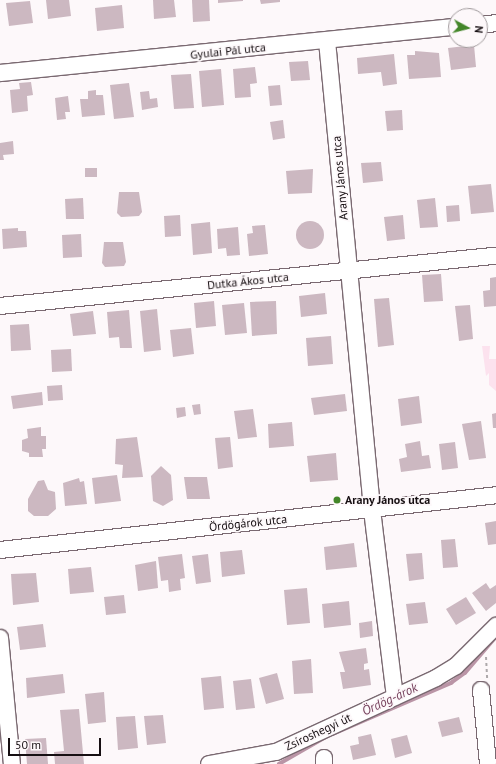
<!DOCTYPE html>
<html>
<head>
<meta charset="utf-8">
<style>
  body { margin:0 }
  #map { position:relative; width:496px; height:764px; overflow:hidden; background:#fdf8fa; font-family:"PT Sans",sans-serif }
  div>[style] { position:absolute }
  .green>* { inset:0; background:#fce2ee }
  .stream>* { height:3.5px; margin:-1.75px; padding:0 1.75px; transform-origin:1.75px; border-radius:1.75px; background:#ba95a6 }
  .building>* { inset:0; background:#ccb8c1 }
  .round { border-radius:50% }
  .path>* { height:2px; margin-top:-1px; transform-origin:0; background:repeating-linear-gradient(90deg,#ada8aa 0 3px,transparent 0 6px) }
  .roads { filter:drop-shadow(1px 0 #7a6971) drop-shadow(-1px 0 #7a6971) drop-shadow(0 1px #7a6971) drop-shadow(0 -1px #7a6971) }
  .minor>* { height:16px; margin:-8px; padding:0 8px; transform-origin:8px; border-radius:8px; background:#fff }
  .dots>* { width:11px; height:11px; translate:-50% -50%; box-sizing:border-box; border:2px solid #fdf8fa; border-radius:50% }
  span { translate:-50% -50%; white-space:nowrap; text-align:center; line-height:1.15; -webkit-text-stroke:3.5px #fdf8fa; paint-order:stroke }
  .street-label { font-size:12px; color:#160f12 }
  .poi-label { font-size:12px; color:#160f12; font-weight:700 }
  .left { translate:0 -50%; text-align:left }
  .water-label { font-size:13px; color:#77435e; font-style:italic }
  .north { position:absolute; left:448px; top:8px; width:40px; height:40px; box-sizing:border-box; background:#fdf8fa; border:1px solid #a19b9d; border-radius:50%; rotate:97deg; font-size:11px; font-weight:700; line-height:16px; text-align:center; color:#160f12 }
  .north::after { content:''; display:block; margin:auto; width:14px; height:18px; background:#438629; clip-path:polygon(50% 0,100% 100%,50% 72%,0 100%) }
  .scale { position:absolute; left:8px; top:738px; width:93px; height:18px; box-sizing:border-box; border:2px solid #160f12; border-top:0; padding-left:5px; font-size:12px; line-height:14px; white-space:nowrap; color:#160f12; -webkit-text-stroke:3px #fdf8fa; paint-order:stroke }
</style>
</head>
<body>
<div id="map">
  <div class="green">
    <i style="clip-path:polygon(482px 346px,490px 346px,489px 359px,496px 359px,496px 391px,489px 385px,489px 373px,486px 376px)"></i>
  </div>
  <div class="stream">
    <i style="left:333px;top:734px;width:129px;rotate:-23.4deg"></i>
    <i style="left:451px;top:683px;width:17px;rotate:-36deg"></i>
    <i style="left:465px;top:673px;width:48px;rotate:-49.3deg"></i>
    <i style="left:279px;top:764px;width:54px;rotate:-29.9deg"></i>
  </div>
  <div class="building">
    <i style="clip-path:polygon(46px 0,69px 0,71px 16px,48px 19px)"></i>
    <i style="clip-path:polygon(153px 0,174px 0,176px 17px,154px 19px)"></i>
    <i style="clip-path:polygon(192px 0,209px 0,210px 21px,193px 22px)"></i>
    <i style="clip-path:polygon(218px 0,243px 0,243px 1px,218px 3px)"></i>
    <i style="clip-path:polygon(260px 0,280px 0,280px 2px,261px 4px)"></i>
    <i style="clip-path:polygon(30px 1px,33px 23px,9px 26px,6px 3px)"></i>
    <i style="clip-path:polygon(122px 5px,124px 28px,97px 31px,95px 8px)"></i>
    <i style="clip-path:polygon(474px 45px,476px 67px,451px 70px,448px 48px)"></i>
    <i style="clip-path:polygon(415px 51px,439px 53px,441px 77px,409px 79px,407px 55px,415px 55px)"></i>
    <i style="clip-path:polygon(394px 54px,397px 84px,383px 86px,381px 72px,358px 74px,357px 58px)"></i>
    <i style="clip-path:polygon(308px 61px,310px 80px,291px 81px,289px 62px)"></i>
    <i style="clip-path:polygon(255px 67px,257px 83px,250px 84px,251px 97px,235px 98px,233px 69px)"></i>
    <i style="clip-path:polygon(221px 69px,224px 105px,202px 107px,199px 71px)"></i>
    <i style="clip-path:polygon(191px 74px,194px 108px,174px 109px,171px 75px)"></i>
    <i style="clip-path:polygon(31px 82px,33px 95px,27px 96px,28px 111px,12px 113px,10px 90px,20px 89px,19px 83px)"></i>
    <i style="clip-path:polygon(129px 83px,134px 117px,114px 119px,110px 85px)"></i>
    <i style="clip-path:polygon(280px 85px,282px 105px,270px 106px,268px 86px)"></i>
    <i style="clip-path:polygon(96px 90px,96px 95px,103px 95px,105px 115px,82px 117px,80px 99px,88px 99px,88px 91px)"></i>
    <i style="clip-path:polygon(149px 91px,150px 99px,157px 98px,158px 107px,142px 110px,140px 92px)"></i>
    <i style="clip-path:polygon(68px 96px,70px 112px,65px 112px,66px 119px,57px 120px,55px 98px)"></i>
    <i style="clip-path:polygon(402px 110px,403px 130px,387px 131px,385px 111px)"></i>
    <i style="clip-path:polygon(283px 120px,285px 138px,273px 140px,270px 122px)"></i>
    <i style="clip-path:polygon(13px 141px,14px 154px,3px 155px,4px 160px,0 160px,0 143px)"></i>
    <i style="clip-path:polygon(381px 162px,383px 181px,363px 183px,361px 163px)"></i>
    <i style="clip-path:polygon(85px 168px,97px 168px,97px 177px,85px 177px)"></i>
    <i style="clip-path:polygon(313px 169px,312px 193px,288px 194px,286px 171px)"></i>
    <i style="clip-path:polygon(491px 184px,494px 212px,471px 214px,468px 186px)"></i>
    <i style="clip-path:polygon(119px 192px,139px 192px,142px 212px,139px 216px,121px 217px,117px 213px)"></i>
    <i style="clip-path:polygon(83px 198px,84px 219px,66px 219px,65px 199px)"></i>
    <i style="clip-path:polygon(435px 198px,438px 227px,420px 228px,417px 200px)"></i>
    <i style="clip-path:polygon(459px 205px,460px 221px,447px 222px,446px 206px)"></i>
    <i style="clip-path:polygon(180px 215px,181px 236px,165px 237px,164px 216px)"></i>
    <i style="clip-path:polygon(403px 215px,405px 239px,387px 241px,384px 217px)"></i>
    <i class="round" style="left:296px;top:221px;width:28px;height:28px"></i>
    <i style="clip-path:polygon(210px 222px,212px 253px,193px 255px,191px 224px)"></i>
    <i style="clip-path:polygon(265px 225px,268px 254px,249px 256px,247px 234px,253px 233px,252px 226px)"></i>
    <i style="clip-path:polygon(238px 227px,240px 255px,227px 256px,226px 248px,218px 249px,217px 229px)"></i>
    <i style="clip-path:polygon(18px 228px,18px 231px,26px 231px,27px 247px,3px 249px,2px 229px)"></i>
    <i style="clip-path:polygon(81px 234px,82px 257px,63px 258px,62px 235px)"></i>
    <i style="clip-path:polygon(104px 242px,123px 242px,126px 262px,124px 266px,105px 267px,102px 263px)"></i>
    <i style="clip-path:polygon(441px 274px,443px 301px,424px 302px,422px 275px)"></i>
    <i style="clip-path:polygon(496px 277px,496px 306px,484px 307px,483px 291px,490px 290px,490px 278px)"></i>
    <i style="clip-path:polygon(325px 293px,327px 314px,301px 317px,299px 296px)"></i>
    <i style="clip-path:polygon(389px 298px,394px 345px,378px 347px,374px 299px)"></i>
    <i style="clip-path:polygon(214px 301px,216px 326px,196px 328px,194px 303px)"></i>
    <i style="clip-path:polygon(276px 301px,277px 334px,252px 336px,250px 302px)"></i>
    <i style="clip-path:polygon(244px 303px,247px 333px,225px 335px,222px 305px)"></i>
    <i style="clip-path:polygon(470px 305px,473px 339px,459px 341px,455px 306px)"></i>
    <i style="clip-path:polygon(157px 309px,161px 350px,144px 352px,140px 311px)"></i>
    <i style="clip-path:polygon(129px 310px,132px 348px,120px 348px,119px 337px,109px 338px,107px 312px)"></i>
    <i style="clip-path:polygon(93px 311px,96px 334px,73px 336px,70px 314px)"></i>
    <i style="clip-path:polygon(29px 324px,31px 350px,11px 351px,10px 325px)"></i>
    <i style="clip-path:polygon(191px 328px,194px 354px,173px 357px,170px 330px)"></i>
    <i style="clip-path:polygon(331px 336px,333px 364px,308px 366px,306px 338px)"></i>
    <i style="clip-path:polygon(71px 349px,72px 371px,52px 372px,51px 350px)"></i>
    <i style="clip-path:polygon(62px 385px,63px 400px,48px 401px,47px 386px)"></i>
    <i style="clip-path:polygon(42px 392px,43px 405px,13px 409px,11px 396px)"></i>
    <i style="clip-path:polygon(345px 394px,347px 411px,314px 415px,311px 398px)"></i>
    <i style="clip-path:polygon(419px 396px,422px 423px,401px 426px,398px 399px)"></i>
    <i style="clip-path:polygon(200px 404px,201px 414px,194px 415px,192px 405px)"></i>
    <i style="clip-path:polygon(185px 407px,186px 416px,177px 418px,176px 408px)"></i>
    <i style="clip-path:polygon(253px 409px,257px 437px,238px 439px,234px 411px)"></i>
    <i style="clip-path:polygon(496px 413px,496px 428px,493px 428px,492px 414px)"></i>
    <i style="clip-path:polygon(481px 421px,486px 458px,469px 460px,462px 424px)"></i>
    <i style="clip-path:polygon(292px 422px,294px 446px,269px 448px,268px 424px)"></i>
    <i style="clip-path:polygon(41px 427px,41px 436px,46px 436px,46px 449px,42px 449px,43px 457px,29px 457px,29px 453px,22px 451px,22px 440px,28px 438px,27px 429px)"></i>
    <i style="clip-path:polygon(137px 437px,143px 477px,122px 478px,123px 465px,115px 464px,116px 439px)"></i>
    <i style="clip-path:polygon(230px 437px,233px 467px,218px 469px,215px 438px)"></i>
    <i style="clip-path:polygon(420px 441px,422px 456px,429px 455px,431px 468px,401px 472px,399px 459px,407px 457px,405px 444px)"></i>
    <i style="clip-path:polygon(455px 442px,458px 468px,442px 470px,439px 444px)"></i>
    <i style="clip-path:polygon(336px 453px,338px 480px,310px 482px,307px 456px)"></i>
    <i style="clip-path:polygon(161px 466px,171px 475px,173px 500px,163px 506px,153px 501px,151px 476px)"></i>
    <i style="clip-path:polygon(117px 475px,121px 501px,95px 504px,92px 478px)"></i>
    <i style="clip-path:polygon(184px 477px,207px 477px,210px 499px,187px 499px)"></i>
    <i style="clip-path:polygon(79px 478px,80px 482px,84px 481px,87px 504px,65px 506px,63px 483px)"></i>
    <i style="clip-path:polygon(44px 480px,48px 490px,55px 492px,56px 509px,48px 516px,34px 516px,28px 511px,28px 499px,38px 481px)"></i>
    <i style="clip-path:polygon(496px 521px,496px 544px,488px 545px,485px 523px)"></i>
    <i style="clip-path:polygon(455px 539px,458px 567px,443px 568px,441px 540px)"></i>
    <i style="clip-path:polygon(354px 543px,357px 567px,326px 570px,324px 547px)"></i>
    <i style="clip-path:polygon(242px 550px,245px 574px,222px 577px,220px 552px)"></i>
    <i style="clip-path:polygon(422px 553px,424px 579px,409px 581px,406px 554px)"></i>
    <i style="clip-path:polygon(182px 554px,185px 578px,180px 579px,181px 590px,169px 592px,168px 580px,161px 581px,158px 557px)"></i>
    <i style="clip-path:polygon(208px 554px,211px 582px,196px 584px,192px 556px)"></i>
    <i style="clip-path:polygon(156px 561px,158px 588px,138px 591px,135px 565px)"></i>
    <i style="clip-path:polygon(91px 567px,94px 592px,70px 594px,68px 569px)"></i>
    <i style="clip-path:polygon(36px 573px,39px 602px,13px 605px,11px 574px)"></i>
    <i style="clip-path:polygon(486px 583px,490px 589px,496px 585px,496px 603px,486px 611px,472px 593px)"></i>
    <i style="clip-path:polygon(307px 588px,310px 623px,287px 625px,284px 590px)"></i>
    <i style="clip-path:polygon(124px 595px,126px 613px,106px 615px,104px 597px)"></i>
    <i style="clip-path:polygon(466px 597px,476px 613px,456px 625px,446px 609px)"></i>
    <i style="clip-path:polygon(349px 601px,351px 625px,324px 628px,322px 604px)"></i>
    <i style="clip-path:polygon(425px 602px,428px 623px,409px 625px,406px 604px)"></i>
    <i style="clip-path:polygon(372px 621px,373px 636px,360px 638px,359px 623px)"></i>
    <i style="clip-path:polygon(43px 624px,46px 647px,20px 650px,17px 627px)"></i>
    <i style="clip-path:polygon(366px 648px,368px 663px,364px 664px,364px 670px,369px 669px,371px 685px,343px 689px,340px 672px,345px 672px,339px 652px)"></i>
    <i style="clip-path:polygon(311px 659px,313px 693px,294px 694px,292px 661px)"></i>
    <i style="clip-path:polygon(277px 673px,284px 699px,266px 704px,259px 678px)"></i>
    <i style="clip-path:polygon(63px 674px,65px 693px,27px 698px,26px 678px)"></i>
    <i style="clip-path:polygon(221px 676px,224px 708px,204px 710px,201px 678px)"></i>
    <i style="clip-path:polygon(251px 679px,255px 708px,236px 710px,233px 681px)"></i>
    <i style="clip-path:polygon(104px 692px,106px 722px,88px 724px,85px 694px)"></i>
    <i style="clip-path:polygon(79px 709px,84px 764px,55px 764px,54px 752px,64px 751px,60px 710px)"></i>
    <i style="clip-path:polygon(163px 715px,166px 743px,147px 745px,144px 716px)"></i>
    <i style="clip-path:polygon(135px 716px,138px 748px,118px 750px,116px 717px)"></i>
    <i style="clip-path:polygon(459px 717px,463px 732px,442px 737px,438px 722px)"></i>
    <i style="clip-path:polygon(371px 734px,376px 755px,353px 760px,350px 746px,359px 744px,358px 737px)"></i>
    <i style="clip-path:polygon(407px 735px,412px 753px,395px 758px,391px 739px)"></i>
    <i style="clip-path:polygon(46px 738px,48px 764px,27px 764px,25px 739px)"></i>
  </div>
  <div class="path">
    <i style="left:486px;top:657px;width:21px;rotate:87deg"></i>
  </div>
  <div class="roads">
    <div class="minor">
      <i style="left:480px;top:25px;width:16px;rotate:-7deg"></i>
      <i style="left:327px;top:41px;width:471px;rotate:84.5deg"></i>
      <i style="left:372px;top:510px;width:188px;rotate:83deg"></i>
      <i style="left:0;top:73px;width:458px;rotate:-5.8deg"></i>
      <i style="left:0;top:306px;width:499px;rotate:-5.8deg"></i>
      <i style="left:0;top:550px;width:499px;rotate:-6.3deg"></i>
      <i style="left:0;top:638px;width:127px;rotate:84.6deg"></i>
      <i style="left:481px;top:690px;width:74px;rotate:84.6deg"></i>
      <i style="left:324px;top:758px;width:6px;rotate:90deg"></i>
      <i style="left:209px;top:764px;width:68px;rotate:-10.2deg"></i>
      <i style="left:276px;top:752px;width:176px;rotate:-24.8deg"></i>
      <i style="left:436px;top:678px;width:23px;rotate:-31deg"></i>
      <i style="left:456px;top:666px;width:57px;rotate:-45deg"></i>
    </div>
  </div>
  <div class="dots">
    <i style="left:337px;top:500px;background:#438629"></i>
  </div>
  <div class="street-label">
    <span style="left:228px;top:51px;rotate:-6deg">Gyulai Pál utca</span>
    <span style="left:340px;top:178px;rotate:-95deg">Arany János utca</span>
    <span style="left:248px;top:281px;rotate:-6deg">Dutka Ákos utca</span>
    <span style="left:248px;top:523px;rotate:-6deg">Ördögárok utca</span>
    <span style="left:318px;top:732px;rotate:-25deg">Zsíroshegyi út</span>
  </div>
  <div class="poi-label">
    <span class="left" style="left:345px;top:500px">Arany János utca</span>
  </div>
  <div class="water-label">
    <span style="left:390px;top:700px;rotate:-25deg">Ördög-árok</span>
  </div>
  <div class="north">N</div>
  <div class="scale">50 m</div>
</div>
</body>
</html>
